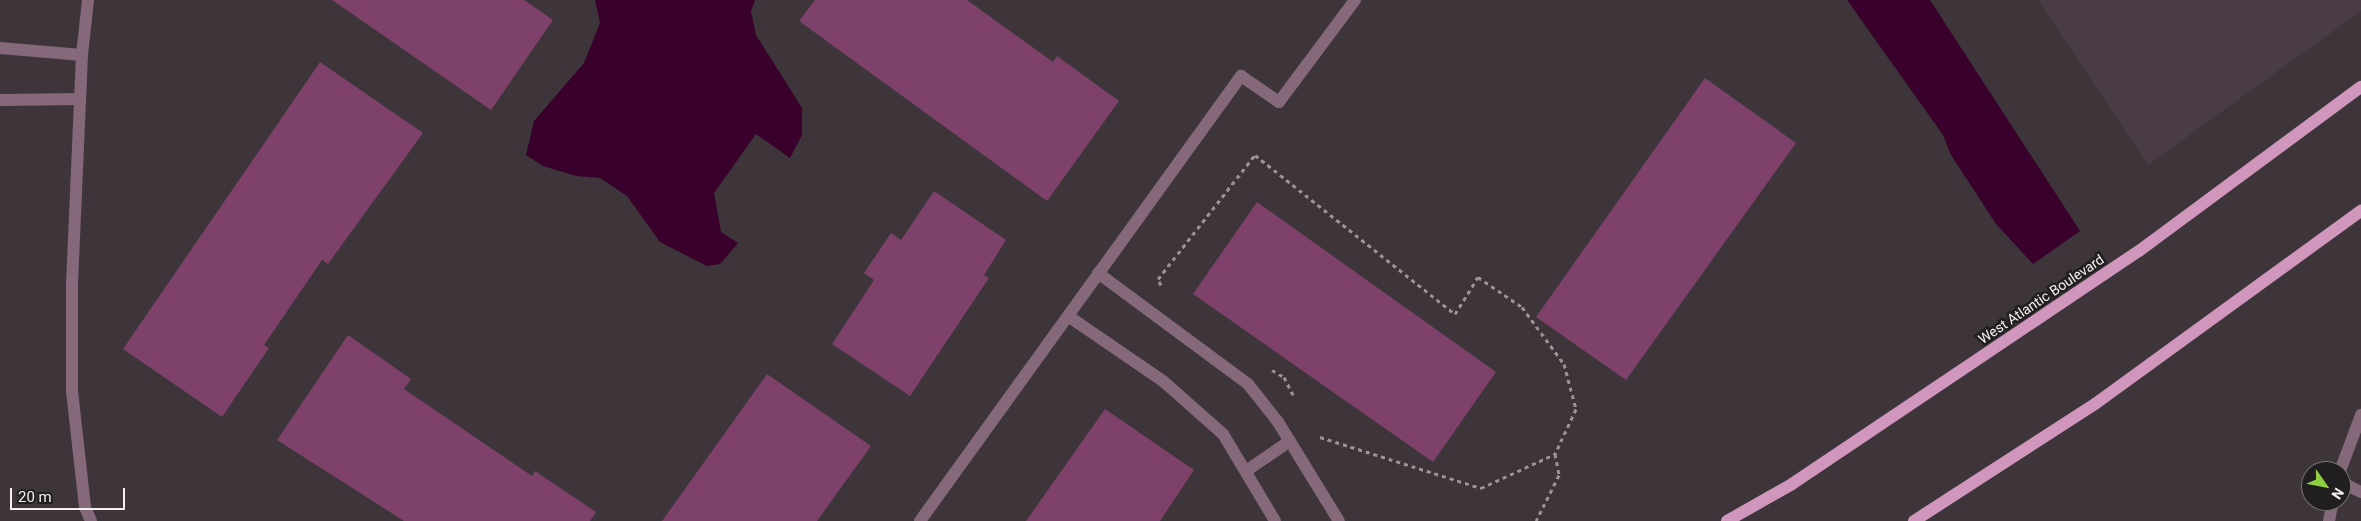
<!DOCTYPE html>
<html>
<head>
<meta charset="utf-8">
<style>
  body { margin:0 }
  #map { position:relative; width:2361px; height:521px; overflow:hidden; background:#3d353a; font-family:Roboto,sans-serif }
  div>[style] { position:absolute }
  .built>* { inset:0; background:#4a3c45 }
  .water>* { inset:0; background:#38002b }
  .building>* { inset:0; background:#7d416a }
  .path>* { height:3px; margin-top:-1.5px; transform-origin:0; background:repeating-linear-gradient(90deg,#9a9398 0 4px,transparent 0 8px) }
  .service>* { height:12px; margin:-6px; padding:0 6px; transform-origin:6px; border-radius:6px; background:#85687a }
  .minor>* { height:12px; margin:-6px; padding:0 6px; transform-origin:6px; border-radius:6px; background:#85687a }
  .primary>* { height:12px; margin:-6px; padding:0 6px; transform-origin:6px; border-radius:6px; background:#d096bb }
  span { translate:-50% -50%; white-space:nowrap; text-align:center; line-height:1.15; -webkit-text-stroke:5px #211e20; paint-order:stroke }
  .street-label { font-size:14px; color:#f5eff3 }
  .north { position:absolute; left:2301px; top:461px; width:50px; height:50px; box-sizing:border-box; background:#211e20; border:1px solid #767274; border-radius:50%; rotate:123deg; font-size:14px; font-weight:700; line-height:20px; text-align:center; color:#f5eff3 }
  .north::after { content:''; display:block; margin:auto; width:18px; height:22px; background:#8fcd42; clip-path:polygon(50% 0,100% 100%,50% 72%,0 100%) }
  .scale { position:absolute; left:10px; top:488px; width:115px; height:22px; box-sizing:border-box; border:2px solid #f5eff3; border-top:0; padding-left:6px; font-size:15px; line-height:18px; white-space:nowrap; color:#f5eff3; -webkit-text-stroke:4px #211e20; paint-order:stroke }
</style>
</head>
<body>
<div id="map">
  <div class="built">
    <i style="clip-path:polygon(2038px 0,2361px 0,2361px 11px,2148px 165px)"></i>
  </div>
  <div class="water">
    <i style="clip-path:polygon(595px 0,755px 0,751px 11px,756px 35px,802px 108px,802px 135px,790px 158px,756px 134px,714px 193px,721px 232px,738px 243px,720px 264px,707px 266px,660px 242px,627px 196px,600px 178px,576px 176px,543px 166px,526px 155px,534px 121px,584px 63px,600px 23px)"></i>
    <i style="clip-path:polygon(1847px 0,1930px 0,2080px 231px,2033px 264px,1996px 224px,1951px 155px,1943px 135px)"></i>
  </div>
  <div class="building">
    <i style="clip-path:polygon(332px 0,524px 0,553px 20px,491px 110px)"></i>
    <i style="clip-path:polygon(815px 0,967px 0,1053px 62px,1057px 56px,1119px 101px,1047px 201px,799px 21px)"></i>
    <i style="clip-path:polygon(320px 62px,423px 133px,328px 264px,322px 260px,264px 345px,269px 348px,222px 417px,123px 349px)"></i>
    <i style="clip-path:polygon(1705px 78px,1796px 143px,1626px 380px,1536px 317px)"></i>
    <i style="clip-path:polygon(934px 191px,1006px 240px,984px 275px,989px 278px,910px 396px,832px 344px,874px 280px,864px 273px,891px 233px,901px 240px)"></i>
    <i style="clip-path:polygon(1257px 202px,1496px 372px,1433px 462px,1193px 294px)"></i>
    <i style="clip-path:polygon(348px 335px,411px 379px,404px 389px,532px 476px,535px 471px,596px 512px,590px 521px,404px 521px,277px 440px)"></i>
    <i style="clip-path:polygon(767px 374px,871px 446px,817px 521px,662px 521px)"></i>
    <i style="clip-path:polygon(1105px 409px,1194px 470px,1160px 521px,1026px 521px)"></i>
  </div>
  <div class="path">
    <i style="left:1161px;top:285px;width:7px;rotate:-117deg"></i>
    <i style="left:1158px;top:279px;width:157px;rotate:-52deg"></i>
    <i style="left:1255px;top:155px;width:256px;rotate:38.5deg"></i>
    <i style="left:1455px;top:314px;width:44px;rotate:-58.1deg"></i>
    <i style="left:1478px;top:277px;width:53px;rotate:34.3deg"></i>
    <i style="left:1522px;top:307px;width:71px;rotate:53.6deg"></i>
    <i style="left:1564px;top:364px;width:47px;rotate:75.1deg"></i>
    <i style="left:1576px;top:409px;width:50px;rotate:115deg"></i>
    <i style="left:1555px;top:454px;width:21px;rotate:79deg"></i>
    <i style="left:1559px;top:475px;width:51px;rotate:116.6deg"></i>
    <i style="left:1272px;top:370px;width:14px;rotate:30deg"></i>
    <i style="left:1284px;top:377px;width:20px;rotate:63deg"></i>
    <i style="left:1320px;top:437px;width:169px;rotate:17.6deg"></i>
    <i style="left:1481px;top:488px;width:81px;rotate:-24.7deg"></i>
  </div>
  <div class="service">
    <i style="left:88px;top:0;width:55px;rotate:96.2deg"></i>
    <i style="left:82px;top:55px;width:226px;rotate:92.5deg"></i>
    <i style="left:72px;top:281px;width:110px;rotate:90deg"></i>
    <i style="left:72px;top:391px;width:117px;rotate:83.6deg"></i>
    <i style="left:85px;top:507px;width:15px;rotate:67deg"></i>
    <i style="left:0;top:48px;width:82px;rotate:4.9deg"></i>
    <i style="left:0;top:100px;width:80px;rotate:-0.7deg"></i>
    <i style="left:1098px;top:273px;width:187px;rotate:36.5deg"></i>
    <i style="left:1248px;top:384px;width:48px;rotate:51.7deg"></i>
    <i style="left:1278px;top:422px;width:116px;rotate:58.4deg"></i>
    <i style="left:1068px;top:316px;width:115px;rotate:34.4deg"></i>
    <i style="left:1163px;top:381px;width:80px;rotate:41.5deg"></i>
    <i style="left:1223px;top:434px;width:101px;rotate:59.1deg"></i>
    <i style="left:1246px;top:471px;width:53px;rotate:-34.3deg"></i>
    <i style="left:2341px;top:482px;width:22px;rotate:27deg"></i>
    <i style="left:920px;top:521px;width:549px;rotate:-54.2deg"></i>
    <i style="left:1241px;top:76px;width:46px;rotate:34.4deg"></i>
    <i style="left:1279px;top:102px;width:127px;rotate:-53.3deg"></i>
  </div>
  <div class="minor">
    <i style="left:2340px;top:471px;width:60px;rotate:-69.4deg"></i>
    <i style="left:2329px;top:521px;width:20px;rotate:-79deg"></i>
  </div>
  <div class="primary">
    <i style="left:1727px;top:521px;width:75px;rotate:-29.6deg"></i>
    <i style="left:1792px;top:484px;width:418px;rotate:-33.9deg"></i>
    <i style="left:2139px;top:251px;width:276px;rotate:-36.5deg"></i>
    <i style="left:1914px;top:521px;width:216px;rotate:-32.9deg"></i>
    <i style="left:2095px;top:404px;width:329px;rotate:-36deg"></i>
  </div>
  <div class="street-label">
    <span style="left:2041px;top:299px;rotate:-34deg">West Atlantic Boulevard</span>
  </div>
  <div class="north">N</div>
  <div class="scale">20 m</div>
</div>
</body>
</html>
